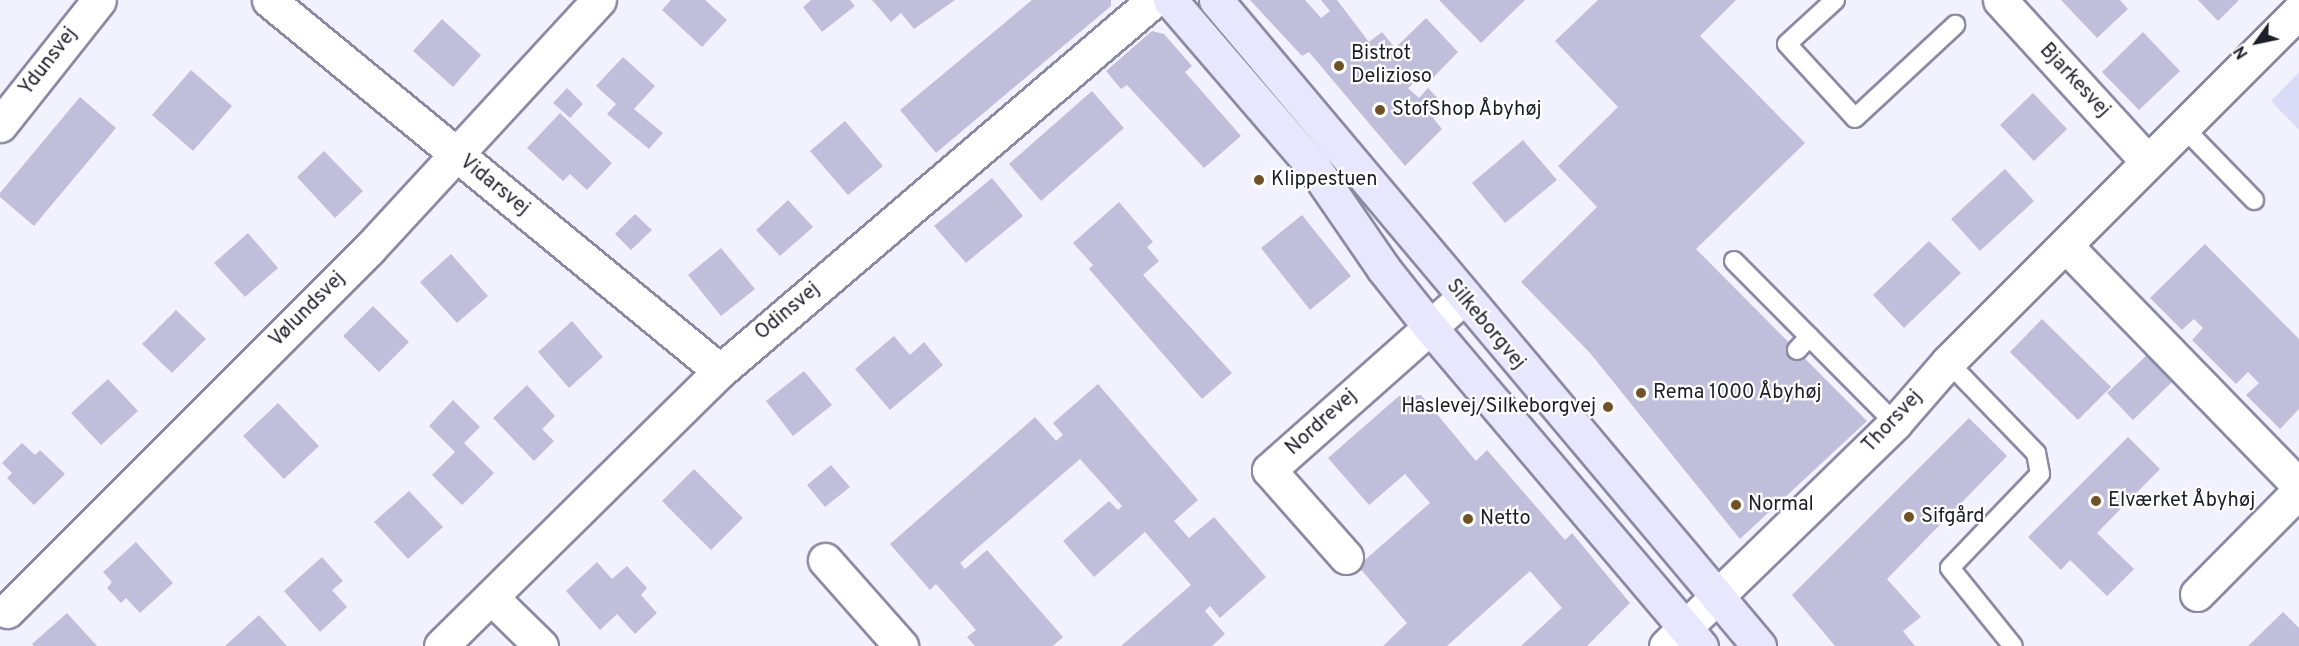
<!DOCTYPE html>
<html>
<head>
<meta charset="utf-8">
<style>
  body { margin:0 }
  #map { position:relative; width:2299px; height:646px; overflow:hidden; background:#f2f2fe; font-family:Overpass,sans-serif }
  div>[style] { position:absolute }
  .green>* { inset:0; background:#dadbf6 }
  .building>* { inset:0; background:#bfbfdc }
  .roads { filter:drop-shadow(2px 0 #8a8aa5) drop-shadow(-2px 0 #8a8aa5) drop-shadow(0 2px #8a8aa5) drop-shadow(0 -2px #8a8aa5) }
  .lane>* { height:18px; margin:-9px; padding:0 9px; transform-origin:9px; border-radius:9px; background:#fff }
  .street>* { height:33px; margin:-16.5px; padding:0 16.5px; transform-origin:16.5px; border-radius:16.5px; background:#fff }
  .secondary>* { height:33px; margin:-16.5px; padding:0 16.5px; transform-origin:16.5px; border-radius:16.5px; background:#e7e7fd }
  .dots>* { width:16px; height:16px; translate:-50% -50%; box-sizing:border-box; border:3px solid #fff; border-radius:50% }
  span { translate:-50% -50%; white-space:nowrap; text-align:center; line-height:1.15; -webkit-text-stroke:4.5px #fff; paint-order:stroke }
  .poi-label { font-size:20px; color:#1e1e29 }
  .left { translate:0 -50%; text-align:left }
  .right { translate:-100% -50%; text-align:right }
  .street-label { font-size:20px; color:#1e1e29 }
  .north { position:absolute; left:2227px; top:12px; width:60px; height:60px; -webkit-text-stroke:4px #fff; paint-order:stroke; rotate:237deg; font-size:16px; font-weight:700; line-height:24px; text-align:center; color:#1e1e29 }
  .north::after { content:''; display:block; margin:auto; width:21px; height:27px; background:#1e1e29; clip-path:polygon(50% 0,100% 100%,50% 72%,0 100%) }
</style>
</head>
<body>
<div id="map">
  <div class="green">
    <i style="clip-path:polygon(2299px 72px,2299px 130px,2271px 101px)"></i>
  </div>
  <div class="building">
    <i style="clip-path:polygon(671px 0,705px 0,727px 20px,702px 47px,662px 10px)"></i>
    <i style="clip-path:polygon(811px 0,850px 0,855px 6px,822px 32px,803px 7px)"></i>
    <i style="clip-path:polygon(872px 0,955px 0,914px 29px,901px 13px,891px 22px)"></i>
    <i style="clip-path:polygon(1032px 0,1111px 0,1111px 6px,936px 153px,900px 110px)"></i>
    <i style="clip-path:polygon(1250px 0,1305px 0,1321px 18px,1330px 11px,1321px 0,1337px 0,1369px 42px,1382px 32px,1395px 48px,1426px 18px,1458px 52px,1426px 85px,1418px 78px,1408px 88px,1419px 98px,1428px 88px,1445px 106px,1433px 118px,1442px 129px,1405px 166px,1309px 52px,1302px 56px)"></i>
    <i style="clip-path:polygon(1439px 0,1525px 0,1481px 43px)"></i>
    <i style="clip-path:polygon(1598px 0,1736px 0,1700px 36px,1805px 143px,1696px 249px,1867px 421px,1740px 539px,1590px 353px,1521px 282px,1597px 207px,1558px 166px,1618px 107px,1555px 41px)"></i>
    <i style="clip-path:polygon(2061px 0,2120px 0,2128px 9px,2097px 38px)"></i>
    <i style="clip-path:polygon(2198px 0,2239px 0,2218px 21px)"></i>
    <i style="clip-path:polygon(442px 19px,481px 55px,453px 87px,413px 51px)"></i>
    <i style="clip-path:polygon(1152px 31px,1164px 34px,1192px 66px,1185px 72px,1241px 136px,1204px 168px,1127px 85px,1121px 89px,1106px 71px)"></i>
    <i style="clip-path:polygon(2143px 32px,2180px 71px,2139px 110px,2102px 72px)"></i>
    <i style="clip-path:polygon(623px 57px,655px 86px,634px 109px,663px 133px,649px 149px,607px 114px,616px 104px,596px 86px)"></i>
    <i style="clip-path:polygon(191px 70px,232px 106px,193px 151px,152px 115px)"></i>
    <i style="clip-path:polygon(567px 88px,583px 104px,570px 118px,553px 103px)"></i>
    <i style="clip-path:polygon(1092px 91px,1124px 128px,1041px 201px,1009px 164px)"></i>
    <i style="clip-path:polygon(2033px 93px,2067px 129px,2034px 161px,2000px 125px)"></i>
    <i style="clip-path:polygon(80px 97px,116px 128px,34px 226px,0 197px,0 193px)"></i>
    <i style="clip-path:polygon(560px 113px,612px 163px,587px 190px,570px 174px,563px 181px,527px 148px)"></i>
    <i style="clip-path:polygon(845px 121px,883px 166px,848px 195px,810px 151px)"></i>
    <i style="clip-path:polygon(1523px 140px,1557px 180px,1505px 223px,1472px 183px)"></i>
    <i style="clip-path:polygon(324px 151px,363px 191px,335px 218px,297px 177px)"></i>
    <i style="clip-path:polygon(2005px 169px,2034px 201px,1980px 251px,1951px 219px)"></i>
    <i style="clip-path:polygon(992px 178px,1023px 216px,966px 263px,934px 226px)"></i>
    <i style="clip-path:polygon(788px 200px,813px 227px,780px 256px,756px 230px)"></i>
    <i style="clip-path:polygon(1119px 202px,1153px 242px,1147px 247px,1159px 261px,1143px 275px,1232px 373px,1202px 399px,1089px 269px,1093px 265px,1073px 243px)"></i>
    <i style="clip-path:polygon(635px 214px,652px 230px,631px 250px,615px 234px)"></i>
    <i style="clip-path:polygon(1302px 215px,1351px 276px,1310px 310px,1261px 248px)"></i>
    <i style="clip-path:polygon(248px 233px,278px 268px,245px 297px,214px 263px)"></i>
    <i style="clip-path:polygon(1929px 241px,1961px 273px,1904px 328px,1873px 295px)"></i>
    <i style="clip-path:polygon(2205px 244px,2299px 339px,2299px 409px,2280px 429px,2246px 395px,2259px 383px,2248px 372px,2236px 384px,2192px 340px,2203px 328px,2194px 319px,2182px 330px,2150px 298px)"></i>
    <i style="clip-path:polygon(721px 248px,755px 289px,721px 316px,688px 275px)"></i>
    <i style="clip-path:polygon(451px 254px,488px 296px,457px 323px,420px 282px)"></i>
    <i style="clip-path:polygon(373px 306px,409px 342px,379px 372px,343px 336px)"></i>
    <i style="clip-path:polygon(176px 310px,206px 339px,172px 373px,142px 344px)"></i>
    <i style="clip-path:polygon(2042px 319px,2111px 387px,2078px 420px,2010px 352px)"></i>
    <i style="clip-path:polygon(572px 321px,603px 357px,569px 388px,538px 352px)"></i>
    <i style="clip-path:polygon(894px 336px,910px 355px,924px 342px,943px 365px,890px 410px,855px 369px)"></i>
    <i style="clip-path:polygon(2147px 355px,2173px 381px,2133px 420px,2107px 393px)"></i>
    <i style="clip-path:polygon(804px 371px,832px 405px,793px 436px,766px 401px)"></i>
    <i style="clip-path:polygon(108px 379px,138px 411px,101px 445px,71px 413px)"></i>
    <i style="clip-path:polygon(1098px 384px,1198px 500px,1174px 521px,1189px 538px,1214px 517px,1266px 577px,1220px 618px,1210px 606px,1205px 611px,1225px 634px,1212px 646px,1121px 646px,1191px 585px,1145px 532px,1094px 577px,1063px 541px,1109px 501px,1118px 510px,1122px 506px,1080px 459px,960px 563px,965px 569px,987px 550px,1063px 637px,1053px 646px,975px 646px,967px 637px,976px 630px,936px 584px,930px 590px,890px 544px,1035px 417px,1056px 441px,1063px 435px,1053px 423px)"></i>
    <i style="clip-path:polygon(527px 385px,555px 416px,542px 429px,554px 441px,534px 461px,493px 418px)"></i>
    <i style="clip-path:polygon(1421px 395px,1476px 461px,1487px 450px,1565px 540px,1572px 533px,1630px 603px,1587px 646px,1521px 646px,1562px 608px,1530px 571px,1447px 646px,1383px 646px,1407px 623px,1358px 566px,1430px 503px,1405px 474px,1369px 505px,1328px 458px,1399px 396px)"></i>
    <i style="clip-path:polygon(453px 400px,480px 427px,464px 443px,494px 473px,462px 505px,432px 475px,455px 452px,429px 426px)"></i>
    <i style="clip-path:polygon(278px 403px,319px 446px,284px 479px,243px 436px)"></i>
    <i style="clip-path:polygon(1969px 418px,2007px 456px,1887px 579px,1921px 617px,1903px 631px,1915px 646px,1835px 646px,1792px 595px)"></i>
    <i style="clip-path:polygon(2128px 437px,2160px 469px,2097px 533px,2134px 569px,2107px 596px,2070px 560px,2061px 570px,2028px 537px)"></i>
    <i style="clip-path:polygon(22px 443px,35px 455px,40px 450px,65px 474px,34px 505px,7px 478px,12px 473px,2px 463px)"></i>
    <i style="clip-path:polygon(831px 465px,850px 487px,825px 507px,807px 485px)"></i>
    <i style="clip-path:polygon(694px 469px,743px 518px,711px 550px,662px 501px)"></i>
    <i style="clip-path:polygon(409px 491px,443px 527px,408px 559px,374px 522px)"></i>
    <i style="clip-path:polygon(136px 542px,173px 583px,140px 613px,126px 598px,121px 603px,107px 588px,112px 582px,103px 572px)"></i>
    <i style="clip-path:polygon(322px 557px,343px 581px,332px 590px,347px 607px,320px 632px,284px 591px)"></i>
    <i style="clip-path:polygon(597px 562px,612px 579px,627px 566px,647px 588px,641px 595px,657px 613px,635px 634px,617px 614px,600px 630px,566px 591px)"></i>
    <i style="clip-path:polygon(2283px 612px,2299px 628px,2299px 646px,2248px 646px)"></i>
    <i style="clip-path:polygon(67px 613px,97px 646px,34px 646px,32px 644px)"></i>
    <i style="clip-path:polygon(259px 615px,287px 646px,225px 646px)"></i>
  </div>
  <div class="roads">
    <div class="lane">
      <i style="left:1835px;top:0;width:65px;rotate:137.5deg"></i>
      <i style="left:1787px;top:44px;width:100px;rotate:47.4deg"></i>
      <i style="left:1855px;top:118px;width:137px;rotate:-42.9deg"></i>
      <i style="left:2183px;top:127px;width:102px;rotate:45.8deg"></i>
      <i style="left:1734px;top:261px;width:228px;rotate:45.2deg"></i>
      <i style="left:1797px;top:350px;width:18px;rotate:-47deg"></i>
      <i style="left:1948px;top:362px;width:127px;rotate:46deg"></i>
      <i style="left:2036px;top:453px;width:21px;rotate:79deg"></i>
      <i style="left:2040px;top:474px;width:130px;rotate:133.8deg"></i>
      <i style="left:1950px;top:568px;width:100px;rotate:51.1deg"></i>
    </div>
    <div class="street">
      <i style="left:269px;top:0;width:584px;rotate:39.44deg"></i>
      <i style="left:2000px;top:0;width:219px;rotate:47.6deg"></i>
      <i style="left:0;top:125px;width:159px;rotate:-51.6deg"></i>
      <i style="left:2065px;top:245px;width:336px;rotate:45.8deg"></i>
      <i style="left:1346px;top:557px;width:116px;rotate:-131.5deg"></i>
      <i style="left:1269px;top:470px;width:259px;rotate:-41.6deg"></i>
      <i style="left:825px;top:560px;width:115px;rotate:48.5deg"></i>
      <i style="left:2197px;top:594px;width:145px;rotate:-45.3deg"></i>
      <i style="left:491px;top:597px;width:70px;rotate:44.4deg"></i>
      <i style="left:7px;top:611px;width:512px;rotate:-45deg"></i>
      <i style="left:369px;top:249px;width:339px;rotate:-47.3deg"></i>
      <i style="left:441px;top:646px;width:392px;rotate:-44.6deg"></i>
      <i style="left:720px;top:371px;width:571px;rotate:-40.53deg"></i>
      <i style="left:1666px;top:646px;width:320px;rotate:-44.2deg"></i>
      <i style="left:1895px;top:423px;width:81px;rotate:-49deg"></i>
      <i style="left:1948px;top:362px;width:496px;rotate:-45deg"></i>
    </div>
    <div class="secondary">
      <i style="left:1170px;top:0;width:219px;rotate:49.3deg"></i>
      <i style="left:1313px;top:166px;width:124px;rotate:55.5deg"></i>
      <i style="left:1383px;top:268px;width:75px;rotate:51.5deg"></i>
      <i style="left:1430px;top:327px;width:419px;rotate:49.7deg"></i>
      <i style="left:1216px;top:0;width:844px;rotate:49.95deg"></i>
    </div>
  </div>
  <div class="dots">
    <i style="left:1339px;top:66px;background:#705226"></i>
    <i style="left:1380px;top:110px;background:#705226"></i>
    <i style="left:1259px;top:180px;background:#705226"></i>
    <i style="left:1641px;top:393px;background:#705226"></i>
    <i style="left:1608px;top:407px;background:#705226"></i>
    <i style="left:2096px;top:501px;background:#705226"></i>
    <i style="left:1736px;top:505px;background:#705226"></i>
    <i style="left:1909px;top:517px;background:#705226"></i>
    <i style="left:1468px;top:519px;background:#705226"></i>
  </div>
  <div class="poi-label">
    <span class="left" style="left:1351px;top:66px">Bistrot<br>Delizioso</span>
    <span class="left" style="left:1392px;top:110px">StofShop Åbyhøj</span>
    <span class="left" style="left:1271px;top:180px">Klippestuen</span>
    <span class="left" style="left:1653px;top:393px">Rema 1000 Åbyhøj</span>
    <span class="right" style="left:1596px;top:407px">Haslevej/Silkeborgvej</span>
    <span class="left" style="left:2108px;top:501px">Elværket Åbyhøj</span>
    <span class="left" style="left:1748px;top:505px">Normal</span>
    <span class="left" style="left:1921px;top:517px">Sifgård</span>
    <span class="left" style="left:1480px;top:519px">Netto</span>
  </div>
  <div class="street-label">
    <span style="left:49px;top:62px;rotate:-52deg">Ydunsvej</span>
    <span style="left:2074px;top:81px;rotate:47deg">Bjarkesvej</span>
    <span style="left:494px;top:186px;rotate:39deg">Vidarsvej</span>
    <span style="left:308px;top:310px;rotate:-45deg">Vølundsvej</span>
    <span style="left:788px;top:312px;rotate:-40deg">Odinsvej</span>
    <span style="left:1485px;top:325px;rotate:50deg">Silkeborgvej</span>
    <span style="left:1893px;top:422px;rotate:-47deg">Thorsvej</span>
    <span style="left:1322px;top:423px;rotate:-42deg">Nordrevej</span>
  </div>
  <div class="north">N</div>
</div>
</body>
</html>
